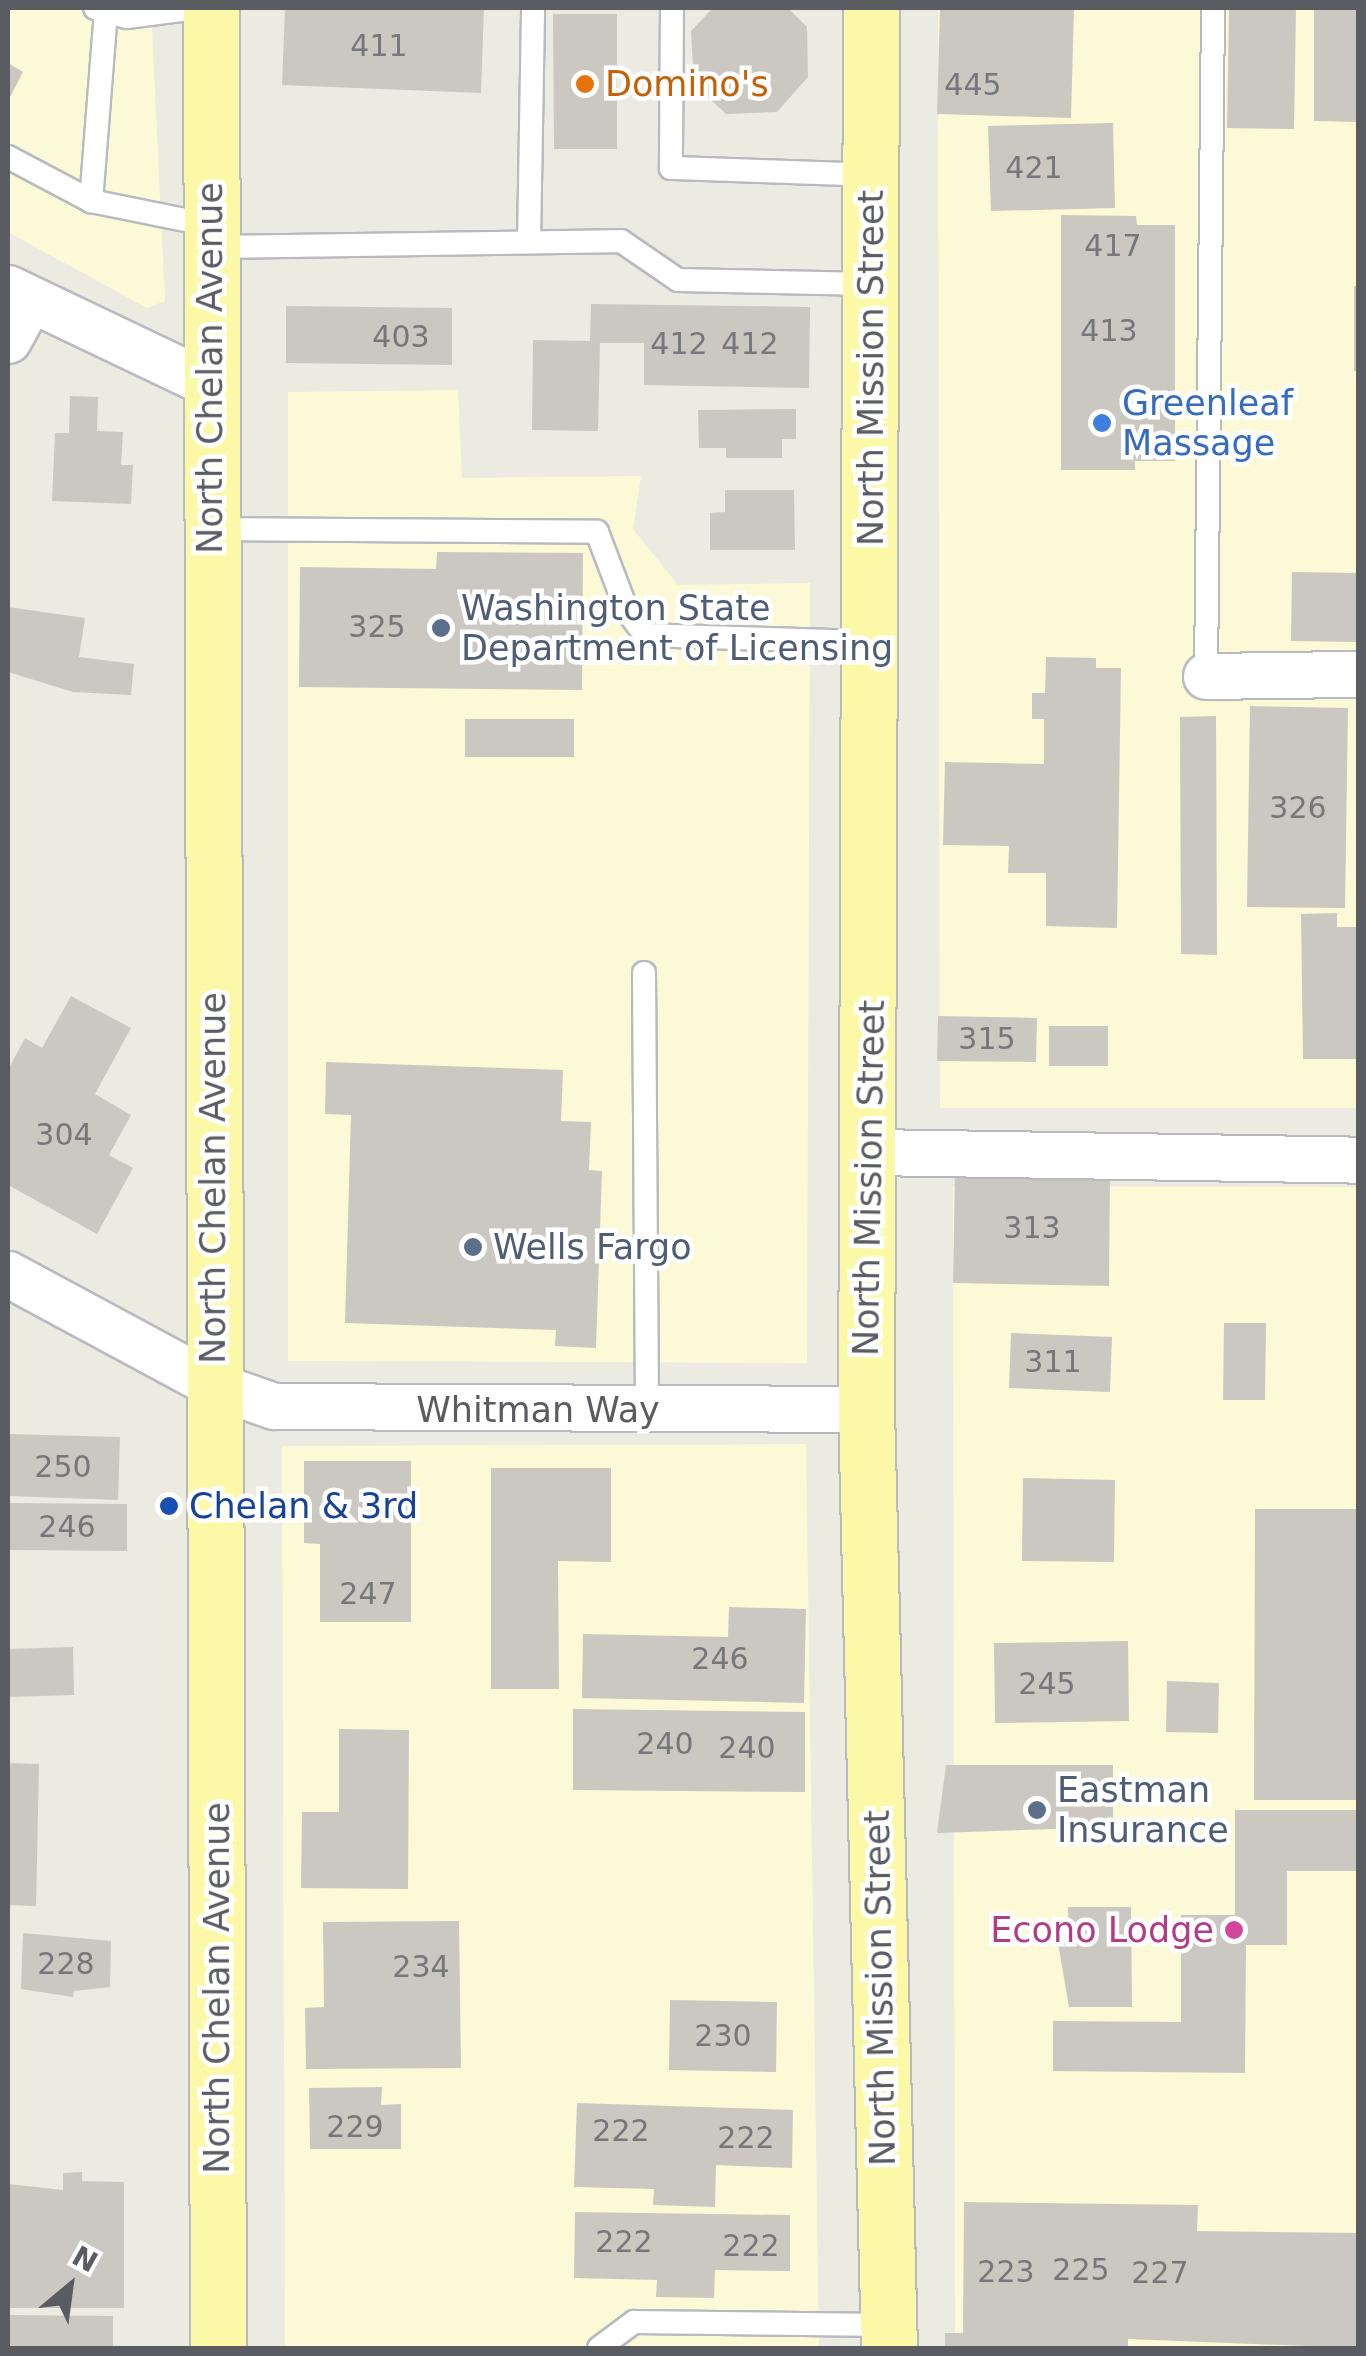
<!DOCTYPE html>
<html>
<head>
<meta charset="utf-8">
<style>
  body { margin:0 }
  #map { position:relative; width:1366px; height:2356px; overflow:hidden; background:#ecebe1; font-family:"DejaVu Sans",sans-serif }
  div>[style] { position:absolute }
  .commercial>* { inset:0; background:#fcf9d7 }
  .building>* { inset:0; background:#cac8c1 }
  .roads { filter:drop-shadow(2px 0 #b9bac0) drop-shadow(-2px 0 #b9bac0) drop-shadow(0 2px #b9bac0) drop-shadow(0 -2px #b9bac0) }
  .lane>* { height:22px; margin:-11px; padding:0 11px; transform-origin:11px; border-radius:11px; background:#fff }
  .street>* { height:45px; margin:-22.5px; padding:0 22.5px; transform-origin:22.5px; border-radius:22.5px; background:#fff }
  .primary>* { height:55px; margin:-27.5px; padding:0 27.5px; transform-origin:27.5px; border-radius:27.5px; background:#fbf9a7 }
  .dots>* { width:28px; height:28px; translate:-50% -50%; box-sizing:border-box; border:5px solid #fff; border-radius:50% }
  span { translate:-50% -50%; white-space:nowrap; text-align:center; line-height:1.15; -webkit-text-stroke:9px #fff; paint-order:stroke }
  .number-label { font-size:30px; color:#76777a }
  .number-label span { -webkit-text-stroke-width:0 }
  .food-label { font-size:35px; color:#c56008 }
  .left { translate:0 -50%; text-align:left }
  .street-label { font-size:35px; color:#5a5c62 }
  .shop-label { font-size:35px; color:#366cbe }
  .service-label { font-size:35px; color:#4e5e75 }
  .transit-label { font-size:35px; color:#164399 }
  .hotel-label { font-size:35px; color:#b23c85 }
  .right { translate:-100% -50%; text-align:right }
  .frame { position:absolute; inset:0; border:10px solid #5a5c62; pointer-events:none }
  .north { position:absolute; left:20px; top:2236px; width:100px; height:100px; -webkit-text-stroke:8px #fff; paint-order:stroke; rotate:29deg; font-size:28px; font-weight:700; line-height:40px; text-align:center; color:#5a5c62 }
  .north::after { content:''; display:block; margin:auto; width:35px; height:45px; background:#5a5c62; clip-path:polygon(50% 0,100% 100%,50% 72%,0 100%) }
</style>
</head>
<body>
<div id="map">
  <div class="commercial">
    <i style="clip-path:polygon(8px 8px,151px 8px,165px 301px,147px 308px,8px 232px)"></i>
    <i style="clip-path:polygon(938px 8px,1358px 8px,1358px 1108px,940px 1108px)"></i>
    <i style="clip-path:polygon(458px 390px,462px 478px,641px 476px,633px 529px,678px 585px,810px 583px,807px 1363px,288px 1361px,288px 392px)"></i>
    <i style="clip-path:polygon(953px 1186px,1358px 1187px,1358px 2348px,955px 2348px)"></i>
    <i style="clip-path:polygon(806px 1444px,819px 2348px,285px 2348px,282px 1446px)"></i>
  </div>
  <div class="building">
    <i style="clip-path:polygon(285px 8px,484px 8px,481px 93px,282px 85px)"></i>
    <i style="clip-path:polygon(713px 8px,788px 8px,807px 27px,808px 77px,777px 112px,726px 114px,694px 84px,691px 31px)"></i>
    <i style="clip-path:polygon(940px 8px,1074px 8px,1071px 118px,937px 114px)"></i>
    <i style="clip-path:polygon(1229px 8px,1296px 8px,1294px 129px,1227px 128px)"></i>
    <i style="clip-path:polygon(1314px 8px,1358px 8px,1358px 122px,1314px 121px)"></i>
    <i style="clip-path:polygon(553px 14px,617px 14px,617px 149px,554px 149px)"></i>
    <i style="clip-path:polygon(8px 63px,23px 72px,8px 101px)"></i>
    <i style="clip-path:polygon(1113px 123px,1115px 208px,991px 211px,988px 126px)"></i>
    <i style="clip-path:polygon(1061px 215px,1136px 216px,1137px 225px,1175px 225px,1175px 461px,1135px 461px,1135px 470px,1061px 470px)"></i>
    <i style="clip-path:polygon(1354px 286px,1358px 286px,1358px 371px,1354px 371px)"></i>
    <i style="clip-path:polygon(591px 304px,810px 307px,809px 388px,644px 385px,644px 343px,600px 343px,598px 431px,532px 430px,533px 340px,590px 341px)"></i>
    <i style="clip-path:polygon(286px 306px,452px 308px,452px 365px,286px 363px)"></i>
    <i style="clip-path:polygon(70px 396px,98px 397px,97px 431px,123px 432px,121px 465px,133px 465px,131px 504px,52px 501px,55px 433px,69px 433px)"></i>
    <i style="clip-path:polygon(796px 409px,796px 439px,782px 439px,782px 458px,726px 458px,726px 448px,699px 448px,698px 410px)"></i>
    <i style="clip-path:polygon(725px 490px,794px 490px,795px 550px,710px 550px,710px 513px,725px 512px)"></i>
    <i style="clip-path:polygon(437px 552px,583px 553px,582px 690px,299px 687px,300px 567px,436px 569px)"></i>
    <i style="clip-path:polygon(1292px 572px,1358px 573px,1358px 642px,1291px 641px)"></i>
    <i style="clip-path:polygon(8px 607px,85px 618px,79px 657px,134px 664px,131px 695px,73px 692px,8px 672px)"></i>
    <i style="clip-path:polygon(1046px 657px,1096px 658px,1096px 668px,1121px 668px,1117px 928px,1046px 926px,1046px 873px,1008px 873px,1009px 846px,943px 845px,945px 762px,1044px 764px,1044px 719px,1032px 719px,1032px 693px,1045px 693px)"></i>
    <i style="clip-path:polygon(1250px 706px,1348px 708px,1345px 908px,1247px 907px)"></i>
    <i style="clip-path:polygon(1216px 716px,1217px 955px,1181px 954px,1180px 717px)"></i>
    <i style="clip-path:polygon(465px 719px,574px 719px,574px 757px,465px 757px)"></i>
    <i style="clip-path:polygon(1337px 913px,1337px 927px,1358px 927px,1358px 1059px,1303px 1059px,1301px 914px)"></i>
    <i style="clip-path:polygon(71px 996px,131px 1028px,95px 1094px,131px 1115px,109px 1155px,133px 1168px,97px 1234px,8px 1185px,8px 1070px,25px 1038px,42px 1048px)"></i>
    <i style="clip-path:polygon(938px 1016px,1037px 1018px,1036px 1062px,937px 1061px)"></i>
    <i style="clip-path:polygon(1049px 1026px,1108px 1026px,1108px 1066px,1049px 1066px)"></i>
    <i style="clip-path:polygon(326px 1062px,563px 1070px,561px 1121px,591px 1122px,589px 1170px,602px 1171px,596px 1348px,555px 1346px,556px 1330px,345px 1323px,351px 1115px,325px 1114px)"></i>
    <i style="clip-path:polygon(955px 1170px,1110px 1173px,1109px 1286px,953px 1283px)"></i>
    <i style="clip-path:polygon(1224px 1323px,1266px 1323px,1265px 1400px,1223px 1400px)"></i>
    <i style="clip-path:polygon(1011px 1333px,1112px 1337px,1110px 1392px,1009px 1388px)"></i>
    <i style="clip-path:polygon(8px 1434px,120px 1437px,118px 1500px,8px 1496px)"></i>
    <i style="clip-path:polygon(304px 1461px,411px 1461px,411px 1622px,320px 1622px,320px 1544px,304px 1543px)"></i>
    <i style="clip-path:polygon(491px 1468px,611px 1468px,611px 1562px,558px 1561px,559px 1689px,491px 1689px)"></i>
    <i style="clip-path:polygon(1023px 1478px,1115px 1480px,1114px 1562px,1022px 1561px)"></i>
    <i style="clip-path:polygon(8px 1503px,127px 1504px,127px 1551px,8px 1550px)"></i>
    <i style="clip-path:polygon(1255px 1509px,1358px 1509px,1358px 1800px,1254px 1800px)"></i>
    <i style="clip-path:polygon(729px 1607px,806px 1609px,804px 1703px,582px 1698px,583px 1634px,728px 1637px)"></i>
    <i style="clip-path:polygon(1128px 1641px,1129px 1721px,995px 1723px,994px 1643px)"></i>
    <i style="clip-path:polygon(73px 1647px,74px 1695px,8px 1697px,8px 1649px)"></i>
    <i style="clip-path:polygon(1167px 1681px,1219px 1683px,1218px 1733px,1166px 1732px)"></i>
    <i style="clip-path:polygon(573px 1709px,805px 1712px,805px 1792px,573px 1790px)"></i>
    <i style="clip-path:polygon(339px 1729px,409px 1730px,408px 1889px,301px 1888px,302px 1812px,339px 1812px)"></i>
    <i style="clip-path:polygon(8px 1763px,39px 1764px,36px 1906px,8px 1905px)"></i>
    <i style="clip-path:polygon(946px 1765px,1113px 1765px,1113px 1827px,937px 1833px)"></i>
    <i style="clip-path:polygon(1235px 1810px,1358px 1810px,1358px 1871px,1287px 1871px,1287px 1945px,1246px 1945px,1245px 2073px,1053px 2071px,1053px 2021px,1181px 2022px,1181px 1915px,1235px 1915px)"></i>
    <i style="clip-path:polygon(1068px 1907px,1131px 1907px,1132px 2007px,1069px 2007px,1058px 1943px,1069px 1943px)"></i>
    <i style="clip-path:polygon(459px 1921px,461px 2068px,306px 2069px,305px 2008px,324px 2007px,323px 1922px)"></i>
    <i style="clip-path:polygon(23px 1933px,111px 1941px,110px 1987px,74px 1991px,73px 1997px,21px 1989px)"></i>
    <i style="clip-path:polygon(670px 2000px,777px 2002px,776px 2072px,669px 2070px)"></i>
    <i style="clip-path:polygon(382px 2087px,381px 2105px,401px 2104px,401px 2149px,310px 2149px,309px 2088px)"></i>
    <i style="clip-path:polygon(577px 2103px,793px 2110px,792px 2168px,716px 2165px,715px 2207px,653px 2205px,654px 2189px,574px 2187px)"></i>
    <i style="clip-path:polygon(82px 2172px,82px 2181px,124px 2182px,124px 2308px,8px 2308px,8px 2184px,63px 2190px,63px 2173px)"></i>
    <i style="clip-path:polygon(964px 2202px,1198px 2205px,1197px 2231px,1358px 2233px,1358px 2348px,1128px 2339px,1128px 2348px,945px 2348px,945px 2333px,963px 2333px)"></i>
    <i style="clip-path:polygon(575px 2212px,790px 2215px,790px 2271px,715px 2270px,714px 2298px,656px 2297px,657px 2280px,574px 2278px)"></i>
    <i style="clip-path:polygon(8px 2315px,113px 2316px,113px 2348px,8px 2348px)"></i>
  </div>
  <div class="roads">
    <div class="lane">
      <i style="left:95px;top:8px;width:33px;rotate:16deg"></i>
      <i style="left:127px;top:17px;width:70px;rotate:-7.4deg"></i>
      <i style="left:672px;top:8px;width:160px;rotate:90.4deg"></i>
      <i style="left:671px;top:168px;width:200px;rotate:2deg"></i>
      <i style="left:106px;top:11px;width:191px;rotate:94.5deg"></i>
      <i style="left:91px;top:201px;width:121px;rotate:11.4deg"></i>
      <i style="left:8px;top:157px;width:94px;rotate:27.9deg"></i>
      <i style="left:529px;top:242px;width:234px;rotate:-89deg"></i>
      <i style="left:210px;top:247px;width:411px;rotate:-0.8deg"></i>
      <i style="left:621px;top:241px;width:69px;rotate:34.4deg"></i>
      <i style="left:678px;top:280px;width:191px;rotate:1.2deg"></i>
      <i style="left:213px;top:529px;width:384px;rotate:0.4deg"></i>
      <i style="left:597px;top:532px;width:85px;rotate:69.2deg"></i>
      <i style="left:627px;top:611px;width:30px;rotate:53deg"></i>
      <i style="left:645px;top:635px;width:224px;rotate:1.8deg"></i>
      <i style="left:1206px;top:676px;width:668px;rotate:-89.4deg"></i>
      <i style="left:644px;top:973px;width:437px;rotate:89.6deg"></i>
      <i style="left:599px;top:2348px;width:44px;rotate:-36.6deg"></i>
      <i style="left:634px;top:2322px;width:254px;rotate:0.7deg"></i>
    </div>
    <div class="street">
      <i style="left:8px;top:288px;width:223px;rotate:25.5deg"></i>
      <i style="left:8px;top:340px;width:46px;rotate:-61.2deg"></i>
      <i style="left:1206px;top:676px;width:152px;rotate:-0.8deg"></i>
      <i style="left:870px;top:1152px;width:488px;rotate:0.9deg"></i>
      <i style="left:8px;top:1274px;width:234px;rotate:28.3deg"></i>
      <i style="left:214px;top:1385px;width:64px;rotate:19.3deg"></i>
      <i style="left:274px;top:1406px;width:592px;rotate:0.29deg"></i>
    </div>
    <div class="primary">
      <i style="left:211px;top:8px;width:2340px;rotate:89.83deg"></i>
      <i style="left:871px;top:8px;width:1401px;rotate:90.2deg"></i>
      <i style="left:866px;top:1409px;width:939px;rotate:88.6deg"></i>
    </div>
  </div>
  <div class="dots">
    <i style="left:585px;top:84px;background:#e8710a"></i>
    <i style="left:1102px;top:423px;background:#3f7fe0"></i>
    <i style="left:441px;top:628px;background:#5c6f8a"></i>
    <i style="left:473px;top:1247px;background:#5c6f8a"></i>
    <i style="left:169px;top:1506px;background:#1a4fb4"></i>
    <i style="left:1037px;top:1810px;background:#5c6f8a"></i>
    <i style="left:1234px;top:1930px;background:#d1479c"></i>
  </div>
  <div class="number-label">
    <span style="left:379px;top:46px">411</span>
    <span style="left:973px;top:85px">445</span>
    <span style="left:1034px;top:168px">421</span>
    <span style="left:1113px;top:246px">417</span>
    <span style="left:1109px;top:331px">413</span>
    <span style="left:401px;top:337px">403</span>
    <span style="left:679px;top:344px">412</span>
    <span style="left:750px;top:344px">412</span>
    <span style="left:377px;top:627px">325</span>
    <span style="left:1298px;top:808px">326</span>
    <span style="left:987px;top:1039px">315</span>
    <span style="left:64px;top:1135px">304</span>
    <span style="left:1032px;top:1228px">313</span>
    <span style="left:1053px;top:1362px">311</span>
    <span style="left:63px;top:1467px">250</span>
    <span style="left:67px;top:1527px">246</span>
    <span style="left:368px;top:1594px">247</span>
    <span style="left:720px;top:1659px">246</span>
    <span style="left:1047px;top:1684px">245</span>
    <span style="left:665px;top:1744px">240</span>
    <span style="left:747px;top:1748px">240</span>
    <span style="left:66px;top:1964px">228</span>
    <span style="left:421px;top:1967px">234</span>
    <span style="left:723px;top:2036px">230</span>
    <span style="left:355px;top:2127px">229</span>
    <span style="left:621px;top:2131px">222</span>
    <span style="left:746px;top:2138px">222</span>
    <span style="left:624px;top:2242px">222</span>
    <span style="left:751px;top:2246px">222</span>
    <span style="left:1081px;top:2270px">225</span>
    <span style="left:1006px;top:2272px">223</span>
    <span style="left:1160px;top:2273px">227</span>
  </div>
  <div class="food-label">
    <span class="left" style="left:605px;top:84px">Domino's</span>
  </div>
  <div class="street-label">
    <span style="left:210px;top:368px;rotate:-90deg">North Chelan Avenue</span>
    <span style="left:871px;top:368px;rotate:-90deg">North Mission Street</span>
    <span style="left:213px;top:1178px;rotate:-90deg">North Chelan Avenue</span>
    <span style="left:869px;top:1178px;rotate:-89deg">North Mission Street</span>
    <span style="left:538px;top:1410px">Whitman Way</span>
    <span style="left:217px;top:1988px;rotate:-90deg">North Chelan Avenue</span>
    <span style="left:880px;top:1988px;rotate:-91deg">North Mission Street</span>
  </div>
  <div class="shop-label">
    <span class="left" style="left:1122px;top:423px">Greenleaf<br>Massage</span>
  </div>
  <div class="service-label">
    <span class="left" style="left:461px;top:628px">Washington State<br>Department of Licensing</span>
    <span class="left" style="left:493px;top:1247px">Wells Fargo</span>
    <span class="left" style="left:1057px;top:1810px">Eastman<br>Insurance</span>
  </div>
  <div class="transit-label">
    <span class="left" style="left:189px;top:1506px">Chelan &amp; 3rd</span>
  </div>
  <div class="hotel-label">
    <span class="right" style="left:1214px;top:1930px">Econo Lodge</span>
  </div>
  <div class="frame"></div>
  <div class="north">N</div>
</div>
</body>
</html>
